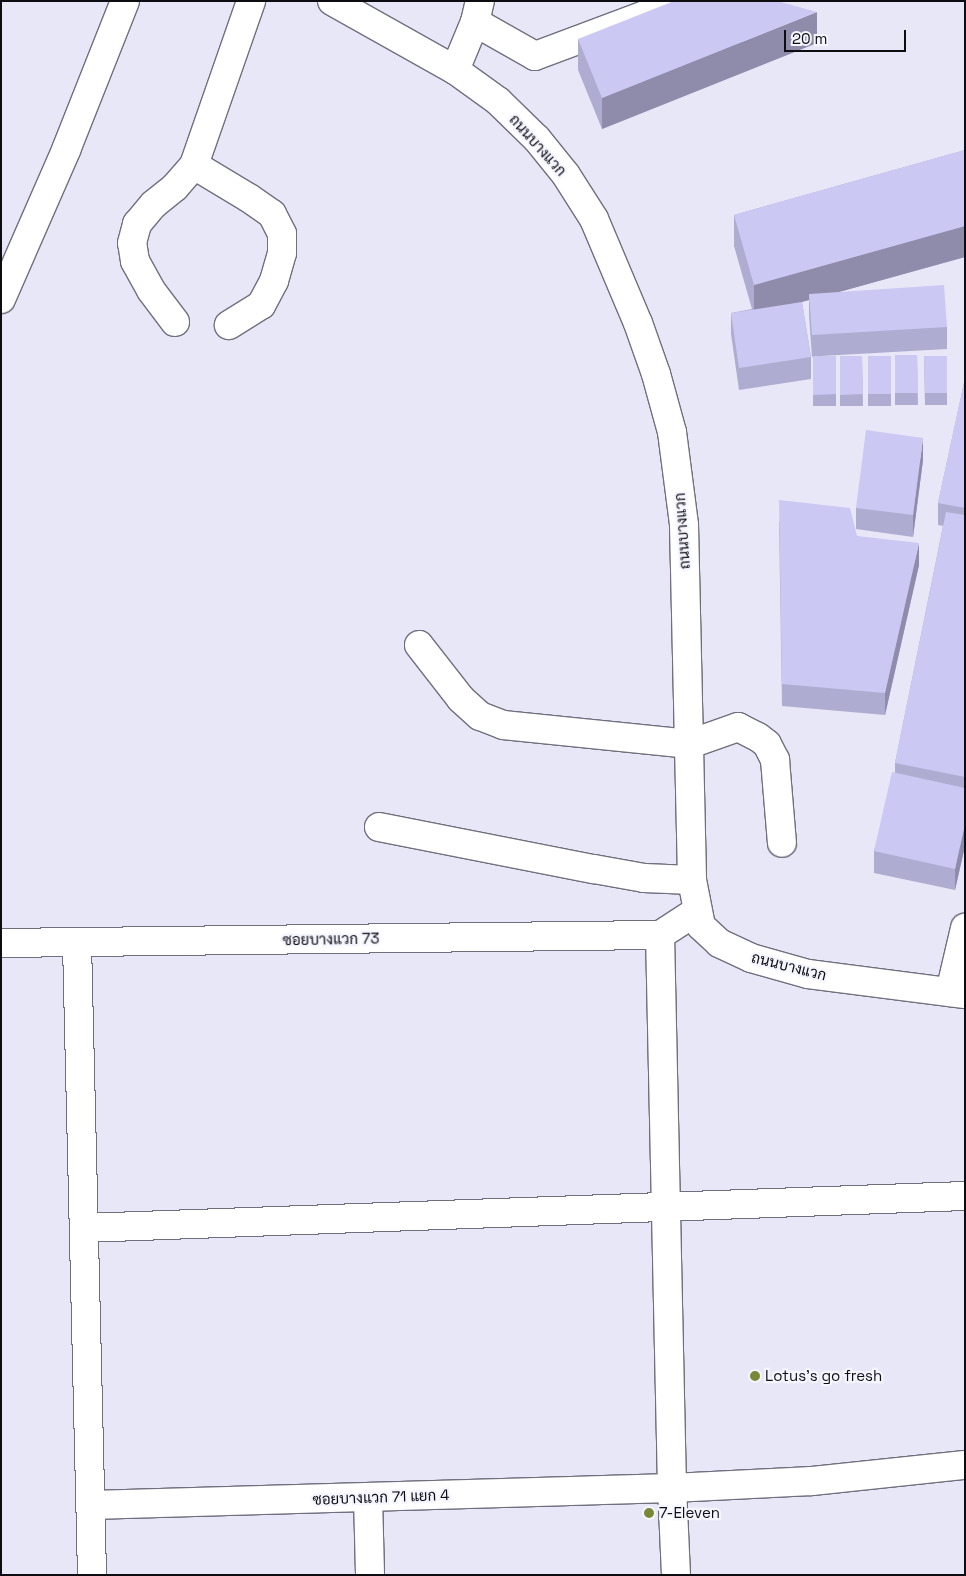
<!DOCTYPE html>
<html>
<head>
<meta charset="utf-8">
<style>
  body { margin:0 }
  #map { position:relative; width:966px; height:1576px; overflow:hidden; background:#e8e7f7; font-family:"Space Grotesk",Sarabun,sans-serif }
  div>[style] { position:absolute }
  .roads { filter:drop-shadow(1px 0 #706f7d) drop-shadow(-1px 0 #706f7d) drop-shadow(0 1px #706f7d) drop-shadow(0 -1px #706f7d) }
  .minor>* { height:28px; margin:-14px; padding:0 14px; transform-origin:14px; border-radius:14px; background:#fff }
  .major>* { height:28px; margin:-14px; padding:0 14px; transform-origin:14px; border-radius:14px; background:#fff }
  .wall>* { inset:0; background:#afacd1 }
  .shaded-wall>* { inset:0; background:#8e8caa }
  .building>* { inset:0; background:#cbc8f3 }
  .dots>* { width:14px; height:14px; translate:-50% -50%; box-sizing:border-box; border:2px solid #f5f5ff; border-radius:50% }
  span { translate:-50% -50%; white-space:nowrap; text-align:center; line-height:1.15; -webkit-text-stroke:4.5px #f5f5ff; paint-order:stroke }
  .street-label { font-size:15px; color:#0d0c11 }
  .poi-label { font-size:15px; color:#0d0c11 }
  .left { translate:0 -50%; text-align:left }
  .frame { position:absolute; inset:0; border:2px solid #0d0c11; pointer-events:none }
  .scale { position:absolute; left:784px; top:30px; width:122px; height:22px; box-sizing:border-box; border:2px solid #0d0c11; border-top:0; padding-left:6px; font-size:15px; line-height:18px; white-space:nowrap; color:#0d0c11; -webkit-text-stroke:4px #f5f5ff; paint-order:stroke }
</style>
</head>
<body>
<div id="map">
  <div class="roads">
    <div class="minor">
      <i style="left:475px;top:22px;width:69px;rotate:29.5deg"></i>
      <i style="left:535px;top:56px;width:134px;rotate:-20.5deg"></i>
      <i style="left:661px;top:9px;width:11px;rotate:-45deg"></i>
      <i style="left:455px;top:70px;width:52px;rotate:-67.4deg"></i>
      <i style="left:475px;top:22px;width:22px;rotate:-77deg"></i>
      <i style="left:194px;top:165px;width:64px;rotate:31deg"></i>
      <i style="left:249px;top:198px;width:28px;rotate:35deg"></i>
      <i style="left:272px;top:214px;width:22px;rotate:63deg"></i>
      <i style="left:282px;top:234px;width:19px;rotate:90deg"></i>
      <i style="left:282px;top:253px;width:29px;rotate:106deg"></i>
      <i style="left:274px;top:281px;width:27px;rotate:118deg"></i>
      <i style="left:261px;top:305px;width:38px;rotate:148deg"></i>
      <i style="left:1px;top:299px;width:163px;rotate:-66.4deg"></i>
      <i style="left:66px;top:150px;width:160px;rotate:-68.4deg"></i>
      <i style="left:175px;top:322px;width:40px;rotate:-127deg"></i>
      <i style="left:151px;top:290px;width:33px;rotate:-119deg"></i>
      <i style="left:135px;top:261px;width:18px;rotate:-99deg"></i>
      <i style="left:132px;top:243px;width:20px;rotate:-75deg"></i>
      <i style="left:137px;top:224px;width:26px;rotate:-50deg"></i>
      <i style="left:154px;top:204px;width:27px;rotate:-39deg"></i>
      <i style="left:175px;top:187px;width:29px;rotate:-49deg"></i>
      <i style="left:194px;top:165px;width:174px;rotate:-70.8deg"></i>
      <i style="left:419px;top:645px;width:68px;rotate:52.1deg"></i>
      <i style="left:461px;top:699px;width:25px;rotate:42deg"></i>
      <i style="left:480px;top:716px;width:25px;rotate:21deg"></i>
      <i style="left:503px;top:725px;width:188px;rotate:5.8deg"></i>
      <i style="left:690px;top:744px;width:51px;rotate:-19.5deg"></i>
      <i style="left:738px;top:727px;width:22px;rotate:27deg"></i>
      <i style="left:758px;top:737px;width:11px;rotate:38deg"></i>
      <i style="left:767px;top:744px;width:18px;rotate:63deg"></i>
      <i style="left:775px;top:760px;width:83px;rotate:85.2deg"></i>
      <i style="left:379px;top:827px;width:219px;rotate:11.1deg"></i>
      <i style="left:594px;top:869px;width:51px;rotate:10.2deg"></i>
      <i style="left:644px;top:878px;width:48px;rotate:2.4deg"></i>
      <i style="left:1px;top:943px;width:659px;rotate:-0.7deg"></i>
      <i style="left:77px;top:943px;width:632px;rotate:88.64deg"></i>
      <i style="left:950px;top:992px;width:66px;rotate:-76.8deg"></i>
      <i style="left:84px;top:1228px;width:882px;rotate:-2.08deg"></i>
      <i style="left:368px;top:1497px;width:78px;rotate:88.5deg"></i>
      <i style="left:91px;top:1505px;width:581px;rotate:-1.68deg"></i>
      <i style="left:672px;top:1488px;width:140px;rotate:-2.9deg"></i>
      <i style="left:812px;top:1481px;width:154px;rotate:-6deg"></i>
      <i style="left:676px;top:1575px;width:87px;rotate:-92.6deg"></i>
      <i style="left:672px;top:1488px;width:553px;rotate:-91.24deg"></i>
      <i style="left:660px;top:935px;width:44px;rotate:-33deg"></i>
    </div>
    <div class="major">
      <i style="left:332px;top:1px;width:141px;rotate:29.3deg"></i>
      <i style="left:455px;top:70px;width:53px;rotate:35.8deg"></i>
      <i style="left:498px;top:101px;width:54px;rotate:44.3deg"></i>
      <i style="left:537px;top:139px;width:46px;rotate:51.1deg"></i>
      <i style="left:566px;top:175px;width:52px;rotate:57.5deg"></i>
      <i style="left:594px;top:219px;width:113px;rotate:67.1deg"></i>
      <i style="left:638px;top:323px;width:54px;rotate:70.6deg"></i>
      <i style="left:656px;top:374px;width:60px;rotate:74.6deg"></i>
      <i style="left:672px;top:432px;width:94px;rotate:82.6deg"></i>
      <i style="left:684px;top:525px;width:355px;rotate:88.7deg"></i>
      <i style="left:692px;top:880px;width:47px;rotate:78.9deg"></i>
      <i style="left:701px;top:926px;width:25px;rotate:43deg"></i>
      <i style="left:719px;top:943px;width:35px;rotate:25deg"></i>
      <i style="left:751px;top:958px;width:59px;rotate:15.7deg"></i>
      <i style="left:808px;top:974px;width:158px;rotate:7.3deg"></i>
    </div>
  </div>
  <div class="wall">
    <i style="clip-path:polygon(578px 39px,817px 43px,602px 129px,578px 70px)"></i>
    <i style="clip-path:polygon(965px 150px,965px 257px,839px 292px,947px 327px,947px 349px,821px 356px,836px 356px,836px 406px,813px 406px,813px 357px,812px 357px,809px 315px,809px 300px,802px 302px,811px 357px,811px 379px,739px 390px,731px 334px,731px 313px,752px 309px,734px 246px,734px 215px)"></i>
    <i style="clip-path:polygon(895px 355px,917px 355px,918px 405px,895px 405px)"></i>
    <i style="clip-path:polygon(840px 356px,862px 356px,863px 406px,840px 406px)"></i>
    <i style="clip-path:polygon(868px 356px,891px 356px,891px 406px,868px 406px)"></i>
    <i style="clip-path:polygon(924px 356px,947px 356px,947px 405px,925px 405px)"></i>
    <i style="clip-path:polygon(965px 378px,965px 846px,955px 890px,874px 873px,874px 851px,895px 773px,895px 763px,943px 526px,938px 525px,938px 503px)"></i>
    <i style="clip-path:polygon(923px 460px,913px 537px,856px 529px,856px 508px)"></i>
    <i style="clip-path:polygon(779px 522px,857px 536px,919px 565px,885px 715px,782px 706px)"></i>
  </div>
  <div class="shaded-wall">
    <i style="clip-path:polygon(817px 12px,817px 43px,602px 129px,602px 98px)"></i>
    <i style="clip-path:polygon(965px 226px,965px 257px,810px 300px,809px 294px,809px 300px,754px 315px,754px 285px)"></i>
    <i style="clip-path:polygon(923px 438px,923px 460px,913px 537px,913px 515px)"></i>
    <i style="clip-path:polygon(919px 543px,919px 565px,885px 715px,885px 693px)"></i>
    <i style="clip-path:polygon(965px 824px,965px 846px,955px 890px,955px 869px)"></i>
  </div>
  <div class="building">
    <i style="clip-path:polygon(674px 1px,777px 1px,817px 12px,602px 98px,578px 39px)"></i>
    <i style="clip-path:polygon(965px 150px,965px 226px,754px 285px,734px 215px)"></i>
    <i style="clip-path:polygon(944px 285px,947px 327px,812px 335px,809px 294px)"></i>
    <i style="clip-path:polygon(802px 302px,811px 357px,739px 368px,731px 313px)"></i>
    <i style="clip-path:polygon(895px 355px,917px 355px,918px 393px,895px 393px)"></i>
    <i style="clip-path:polygon(813px 356px,836px 356px,836px 394px,813px 395px)"></i>
    <i style="clip-path:polygon(840px 356px,862px 356px,863px 394px,840px 395px)"></i>
    <i style="clip-path:polygon(868px 356px,891px 356px,891px 394px,868px 394px)"></i>
    <i style="clip-path:polygon(924px 356px,947px 356px,947px 393px,925px 393px)"></i>
    <i style="clip-path:polygon(965px 378px,965px 508px,938px 503px)"></i>
    <i style="clip-path:polygon(866px 430px,923px 438px,913px 515px,856px 508px)"></i>
    <i style="clip-path:polygon(779px 500px,850px 508px,857px 536px,919px 543px,885px 693px,782px 684px)"></i>
    <i style="clip-path:polygon(946px 512px,965px 515px,965px 777px,895px 763px)"></i>
    <i style="clip-path:polygon(892px 772px,965px 788px,965px 824px,955px 869px,874px 851px)"></i>
  </div>
  <div class="dots">
    <i style="left:755px;top:1376px;background:#788836"></i>
    <i style="left:649px;top:1513px;background:#788836"></i>
  </div>
  <div class="street-label">
    <span style="left:538px;top:145px;rotate:48deg">ถนนบางแวก</span>
    <span style="left:682px;top:531px;rotate:-94deg">ถนนบางแวก</span>
    <span style="left:331px;top:939px;rotate:-1deg">ซอยบางแวก 73</span>
    <span style="left:789px;top:966px;rotate:14deg">ถนนบางแวก</span>
    <span style="left:381px;top:1497px;rotate:-2deg">ซอยบางแวก 71 แยก 4</span>
  </div>
  <div class="poi-label">
    <span class="left" style="left:765px;top:1376px">Lotus's go fresh</span>
    <span class="left" style="left:659px;top:1513px">7-Eleven</span>
  </div>
  <div class="frame"></div>
  <div class="scale">20 m</div>
</div>
</body>
</html>
